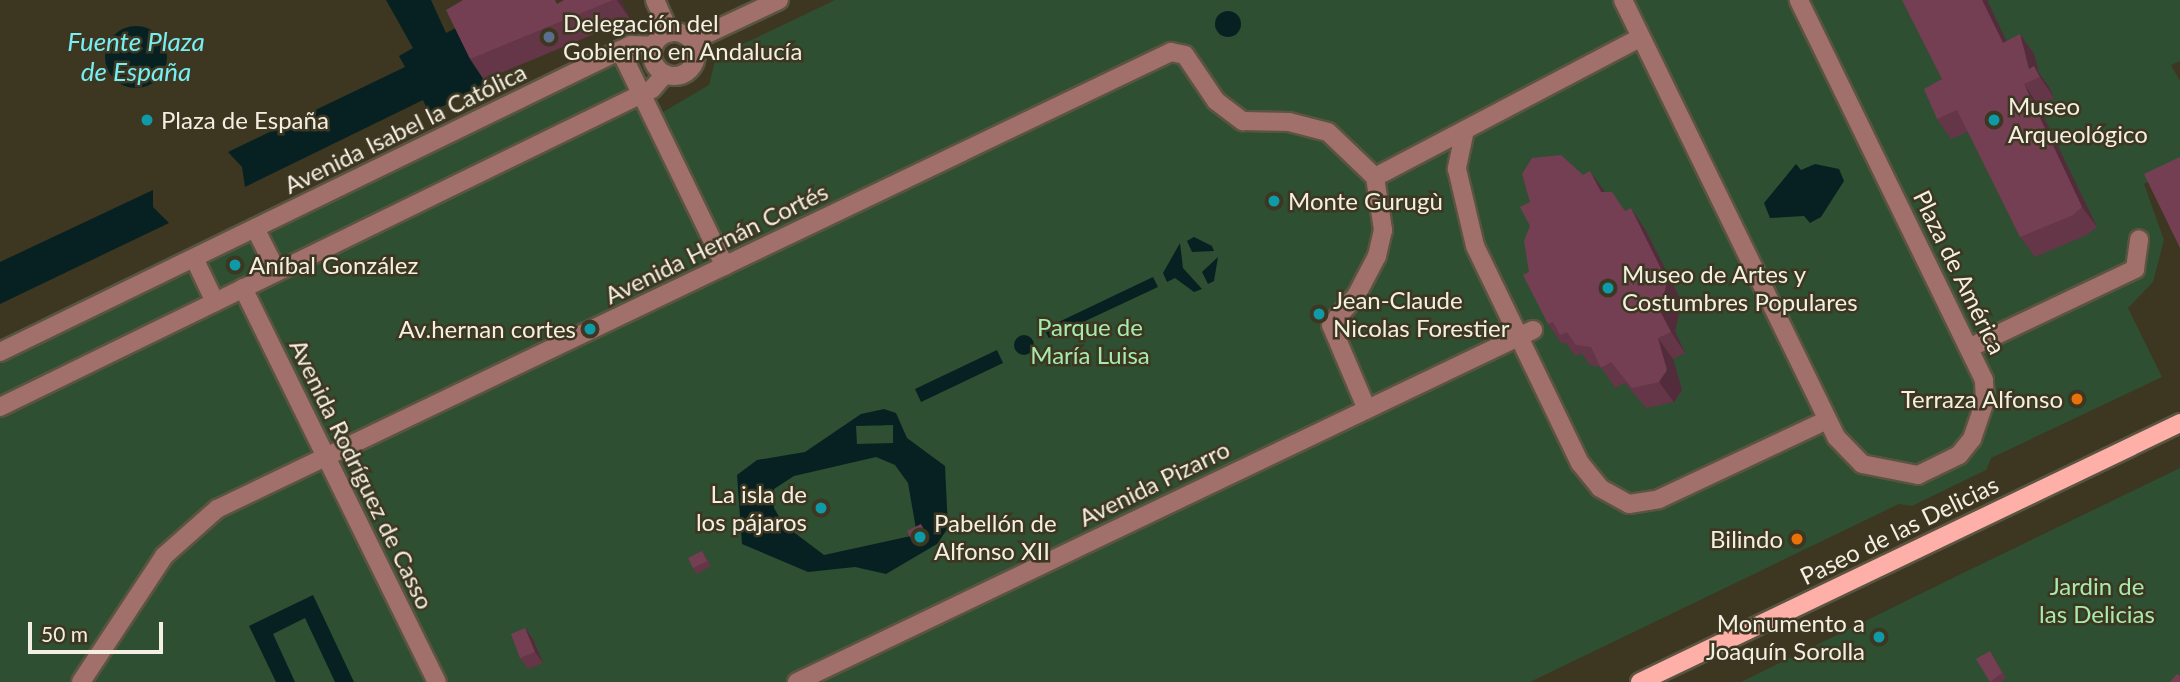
<!DOCTYPE html>
<html>
<head>
<meta charset="utf-8">
<style>
  body { margin:0 }
  #map { position:relative; width:2180px; height:682px; overflow:hidden; background:#3d3621; font-family:Lato,sans-serif }
  div>[style] { position:absolute }
  .green>* { inset:0; background:#2e4f32 }
  .water>* { inset:0; background:#072122 }
  .round { border-radius:50% }
  .roads { filter:drop-shadow(2px 0 #5a5440) drop-shadow(-2px 0 #5a5440) drop-shadow(0 2px #5a5440) drop-shadow(0 -2px #5a5440) }
  .minor>* { height:18px; margin:-9px; padding:0 9px; transform-origin:9px; border-radius:9px; background:#a1706b }
  .minor>.ring { margin:-9px; padding:0; box-sizing:content-box; background:none; border:18px solid #a1706b; border-radius:50% }
  .major>* { height:18px; margin:-9px; padding:0 9px; transform-origin:9px; border-radius:9px; background:#feafa7 }
  .wall>* { inset:0; background:#653647 }
  .shaded-wall>* { inset:0; background:#522c3a }
  .building>* { inset:0; background:#753f53 }
  .dots>* { width:19px; height:19px; translate:-50% -50%; box-sizing:border-box; border:4px solid #3d3621; border-radius:50% }
  span { translate:-50% -50%; white-space:nowrap; text-align:center; line-height:1.15; -webkit-text-stroke:5px #3d3621; paint-order:stroke }
  .poi-label { font-size:24px; color:#f3efe2 }
  .left { translate:0 -50%; text-align:left }
  .right { translate:-100% -50%; text-align:right }
  .street-label { font-size:24px; color:#f3efe2 }
  .park-label { font-size:24px; color:#a6ebae }
  .water-label { font-size:26px; color:#76eef2; font-style:italic }
  .scale { position:absolute; left:28px; top:622px; width:135px; height:32px; box-sizing:border-box; border:4px solid #f3efe2; border-top:0; padding-left:9px; font-size:21px; line-height:24px; white-space:nowrap; color:#f3efe2; -webkit-text-stroke:5px #3d3621; paint-order:stroke }
</style>
</head>
<body>
<div id="map">
  <div class="green">
    <i style="clip-path:polygon(835px 0,2180px 0,2180px 61px,2171px 65px,2180px 81px,2180px 168px,2144px 184px,2164px 240px,2153px 282px,2128px 308px,2162px 377px,1991px 458px,1986px 470px,1912px 506px,1899px 504px,1530px 682px,0 682px,0 340px,626px 35px,663px 112px,709px 85px,716px 57px)"></i>
    <i style="clip-path:polygon(2180px 468px,2180px 682px,1741px 682px,1963px 573px)"></i>
  </div>
  <div class="water">
    <i style="clip-path:polygon(386px 0,431px 0,446px 33px,458px 27px,486px 85px,429px 113px,423px 100px,245px 187px,242px 167px,228px 152px,405px 67px,399px 56px,413px 48px)"></i>
    <i class="round" style="left:1215px;top:11px;width:26px;height:26px"></i>
    <i class="round" style="left:105px;top:26px;width:62px;height:62px"></i>
    <i style="clip-path:polygon(1796px 164px,1801px 170px,1815px 164px,1839px 169px,1844px 181px,1821px 217px,1810px 223px,1804px 216px,1770px 218px,1764px 203px)"></i>
    <i style="clip-path:polygon(153px 190px,153px 207px,169px 223px,0 304px,0 262px)"></i>
    <i style="clip-path:polygon(1194px 237px,1212px 246px,1214px 251px,1192px 252px,1187px 241px)"></i>
    <i style="clip-path:polygon(1180px 243px,1183px 268px,1202px 289px,1194px 292px,1175px 278px,1167px 282px,1163px 273px)"></i>
    <i style="clip-path:polygon(1218px 257px,1214px 281px,1208px 284px,1202px 272px)"></i>
    <i style="clip-path:polygon(1153px 277px,1158px 287px,1049px 338px,1044px 329px)"></i>
    <i class="round" style="left:1014px;top:335px;width:20px;height:20px"></i>
    <i style="clip-path:polygon(997px 350px,1003px 363px,921px 402px,915px 389px)"></i>
    <i style="clip-path:polygon(evenodd,884px 409px,896px 413px,907px 438px,945px 466px,948px 528px,937px 544px,886px 574px,855px 567px,808px 572px,742px 544px,737px 475px,757px 460px,805px 452px,861px 414px,884px 409px,893px 425px,893px 443px,857px 444px,856px 426px,893px 425px,884px 409px,876px 457px,895px 465px,908px 483px,916px 529px,911px 536px,824px 555px,783px 524px,774px 508px,774px 489px,794px 476px,876px 457px)"></i>
    <i style="clip-path:polygon(313px 595px,354px 682px,335px 682px,305px 618px,273px 634px,295px 682px,276px 682px,249px 626px)"></i>
  </div>
  <div class="roads">
    <div class="minor">
      <i style="left:655px;top:0;width:36px;rotate:66deg"></i>
      <i style="left:1623px;top:0;width:486px;rotate:64deg"></i>
      <i style="left:1836px;top:437px;width:37px;rotate:46deg"></i>
      <i style="left:1862px;top:464px;width:57px;rotate:11.1deg"></i>
      <i style="left:1918px;top:475px;width:46px;rotate:-26deg"></i>
      <i style="left:1959px;top:455px;width:21px;rotate:-51deg"></i>
      <i style="left:1972px;top:439px;width:40px;rotate:-71.1deg"></i>
      <i style="left:1985px;top:401px;width:21px;rotate:-93deg"></i>
      <i style="left:1984px;top:380px;width:423px;rotate:-116deg"></i>
      <i class="ring" style="left:652px;top:32px;width:26px;height:26px"></i>
      <i style="left:692px;top:41px;width:96px;rotate:-25.2deg"></i>
      <i style="left:620px;top:50px;width:240px;rotate:64.1deg"></i>
      <i style="left:1465px;top:130px;width:40px;rotate:102deg"></i>
      <i style="left:1457px;top:169px;width:79px;rotate:76.8deg"></i>
      <i style="left:1475px;top:246px;width:241px;rotate:64.2deg"></i>
      <i style="left:1580px;top:463px;width:32px;rotate:51deg"></i>
      <i style="left:1600px;top:488px;width:33px;rotate:29deg"></i>
      <i style="left:1629px;top:504px;width:30px;rotate:-9deg"></i>
      <i style="left:1659px;top:499px;width:186px;rotate:-25.2deg"></i>
      <i style="left:1375px;top:177px;width:299px;rotate:-27.7deg"></i>
      <i style="left:255px;top:228px;width:49px;rotate:63.4deg"></i>
      <i style="left:194px;top:258px;width:49px;rotate:64.5deg"></i>
      <i style="left:243px;top:288px;width:439px;rotate:63.8deg"></i>
      <i style="left:1971px;top:347px;width:182px;rotate:-25.4deg"></i>
      <i style="left:2135px;top:269px;width:30px;rotate:-82deg"></i>
      <i style="left:0;top:352px;width:702px;rotate:-25.94deg"></i>
      <i style="left:631px;top:45px;width:23px;rotate:2deg"></i>
      <i style="left:0;top:407px;width:725px;rotate:-26deg"></i>
      <i style="left:652px;top:89px;width:20px;rotate:-49deg"></i>
      <i style="left:81px;top:682px;width:151px;rotate:-56.6deg"></i>
      <i style="left:164px;top:556px;width:71px;rotate:-41.6deg"></i>
      <i style="left:217px;top:509px;width:1058px;rotate:-25.6deg"></i>
      <i style="left:1171px;top:52px;width:14px;rotate:12deg"></i>
      <i style="left:1185px;top:55px;width:55px;rotate:56deg"></i>
      <i style="left:1216px;top:101px;width:34px;rotate:37deg"></i>
      <i style="left:1243px;top:121px;width:46px;rotate:1.2deg"></i>
      <i style="left:1289px;top:122px;width:40px;rotate:14.4deg"></i>
      <i style="left:1328px;top:132px;width:65px;rotate:43.8deg"></i>
      <i style="left:1375px;top:177px;width:54px;rotate:81.4deg"></i>
      <i style="left:1383px;top:230px;width:27px;rotate:103deg"></i>
      <i style="left:1377px;top:256px;width:45px;rotate:117.7deg"></i>
      <i style="left:1356px;top:296px;width:38px;rotate:131deg"></i>
      <i style="left:1331px;top:325px;width:89px;rotate:66.9deg"></i>
      <i style="left:797px;top:682px;width:816px;rotate:-25.56deg"></i>
    </div>
    <div class="major">
      <i style="left:1640px;top:682px;width:599px;rotate:-25.62deg"></i>
    </div>
  </div>
  <div class="wall">
    <i style="clip-path:polygon(565px 0,621px 0,630px 19px,484px 80px,470px 59px)"></i>
    <i style="clip-path:polygon(1902px 0,1987px 0,2006px 41px,2020px 34px,2034px 54px,2039px 73px,2049px 87px,2054px 98px,2038px 105px,2097px 227px,2087px 235px,2035px 257px,2020px 237px,1968px 132px,1951px 139px,1937px 119px,1942px 79px)"></i>
    <i style="clip-path:polygon(1583px 175px,1605px 192px,1645px 229px,1682px 302px,1675px 331px,1685px 353px,1673px 359px,1682px 390px,1674px 402px,1646px 408px,1625px 383px,1615px 388px,1601px 367px,1590px 365px,1581px 353px,1575px 356px,1566px 343px,1562px 344px,1548px 324px,1529px 272px,1530px 202px)"></i>
    <i style="clip-path:polygon(925px 530px,929px 538px,915px 545px,911px 539px)"></i>
    <i style="clip-path:polygon(702px 551px,711px 566px,697px 574px,693px 568px)"></i>
    <i style="clip-path:polygon(525px 628px,533px 639px,543px 663px,528px 669px,520px 658px)"></i>
    <i style="clip-path:polygon(1990px 651px,2006px 678px,2001px 682px,1990px 682px)"></i>
  </div>
  <div class="shaded-wall">
    <i style="clip-path:polygon(617px 0,621px 0,630px 19px)"></i>
    <i style="clip-path:polygon(1982px 0,1987px 0,2017px 63px,2003px 43px)"></i>
    <i style="clip-path:polygon(2020px 34px,2034px 54px,2039px 73px,2049px 87px,2054px 98px,2040px 77px,2029px 69px)"></i>
    <i style="clip-path:polygon(2024px 84px,2038px 105px,2097px 227px,2082px 207px)"></i>
    <i style="clip-path:polygon(1590px 171px,1605px 192px,1601px 192px)"></i>
    <i style="clip-path:polygon(1631px 208px,1645px 229px,1682px 302px,1675px 331px,1685px 353px,1671px 332px,1660px 311px)"></i>
    <i style="clip-path:polygon(1658px 338px,1673px 359px,1682px 390px,1674px 402px,1659px 382px)"></i>
    <i style="clip-path:polygon(525px 628px,533px 639px,543px 663px,535px 652px)"></i>
  </div>
  <div class="building">
    <i style="clip-path:polygon(463px 0,555px 0,557px 4px,564px 0,613px 0,470px 59px,446px 10px)"></i>
    <i style="clip-path:polygon(1902px 0,1982px 0,2003px 43px,2020px 34px,2029px 69px,2034px 66px,2040px 77px,2024px 84px,2082px 207px,2073px 215px,2020px 237px,1957px 110px,1937px 119px,1924px 89px,1942px 79px)"></i>
    <i style="clip-path:polygon(1561px 155px,1583px 175px,1590px 171px,1601px 192px,1612px 192px,1625px 211px,1631px 208px,1667px 281px,1660px 311px,1671px 332px,1658px 338px,1667px 370px,1659px 382px,1632px 388px,1611px 362px,1601px 368px,1591px 347px,1576px 345px,1567px 332px,1560px 335px,1553px 322px,1548px 324px,1523px 275px,1529px 272px,1524px 241px,1530px 226px,1520px 207px,1530px 202px,1522px 174px,1532px 158px)"></i>
    <i style="clip-path:polygon(2180px 157px,2180px 248px,2144px 174px)"></i>
    <i style="clip-path:polygon(921px 524px,925px 532px,911px 539px,907px 531px)"></i>
    <i style="clip-path:polygon(702px 551px,707px 561px,693px 568px,688px 558px)"></i>
    <i style="clip-path:polygon(525px 628px,535px 652px,520px 658px,511px 634px)"></i>
    <i style="clip-path:polygon(1990px 651px,2002px 673px,1990px 682px,1976px 659px)"></i>
    <i style="clip-path:polygon(2177px 674px,2180px 676px,2180px 682px,2170px 682px)"></i>
  </div>
  <div class="dots">
    <i style="left:549px;top:37px;background:#5c6f8a"></i>
    <i style="left:147px;top:120px;background:#0f9aa8"></i>
    <i style="left:1994px;top:120px;background:#0f9aa8"></i>
    <i style="left:1274px;top:201px;background:#0f9aa8"></i>
    <i style="left:235px;top:265px;background:#0f9aa8"></i>
    <i style="left:1608px;top:288px;background:#0f9aa8"></i>
    <i style="left:1319px;top:314px;background:#0f9aa8"></i>
    <i style="left:590px;top:329px;background:#0f9aa8"></i>
    <i style="left:2077px;top:399px;background:#e8710a"></i>
    <i style="left:821px;top:508px;background:#0f9aa8"></i>
    <i style="left:920px;top:537px;background:#0f9aa8"></i>
    <i style="left:1797px;top:539px;background:#e8710a"></i>
    <i style="left:1879px;top:637px;background:#0f9aa8"></i>
  </div>
  <div class="poi-label">
    <span class="left" style="left:563px;top:37px">Delegación del<br>Gobierno en Andalucía</span>
    <span class="left" style="left:2008px;top:120px">Museo<br>Arqueológico</span>
    <span class="left" style="left:161px;top:120px">Plaza de España</span>
    <span class="left" style="left:1288px;top:201px">Monte Gurugù</span>
    <span class="left" style="left:249px;top:265px">Aníbal González</span>
    <span class="left" style="left:1622px;top:288px">Museo de Artes y<br>Costumbres Populares</span>
    <span class="left" style="left:1333px;top:314px">Jean-Claude<br>Nicolas Forestier</span>
    <span class="right" style="left:576px;top:329px">Av.hernan cortes</span>
    <span class="right" style="left:2063px;top:399px">Terraza Alfonso</span>
    <span class="right" style="left:807px;top:508px">La isla de<br>los pájaros</span>
    <span class="left" style="left:934px;top:537px">Pabellón de<br>Alfonso XII</span>
    <span class="right" style="left:1783px;top:539px">Bilindo</span>
    <span class="right" style="left:1865px;top:637px">Monumento a<br>Joaquín Sorolla</span>
  </div>
  <div class="street-label">
    <span style="left:405px;top:128px;rotate:-26deg">Avenida Isabel la Católica</span>
    <span style="left:716px;top:243px;rotate:-26deg">Avenida Hernán Cortés</span>
    <span style="left:1960px;top:272px;rotate:64deg">Plaza de América</span>
    <span style="left:362px;top:474px;rotate:64deg">Avenida Rodríguez de Casso</span>
    <span style="left:1154px;top:483px;rotate:-26deg">Avenida Pizarro</span>
    <span style="left:1899px;top:530px;rotate:-26deg">Paseo de las Delicias</span>
  </div>
  <div class="park-label">
    <span style="left:1090px;top:341px">Parque de<br>María Luisa</span>
    <span style="left:2097px;top:600px">Jardin de<br>las Delicias</span>
  </div>
  <div class="water-label">
    <span style="left:136px;top:57px">Fuente Plaza<br>de España</span>
  </div>
  <div class="scale">50 m</div>
</div>
</body>
</html>
